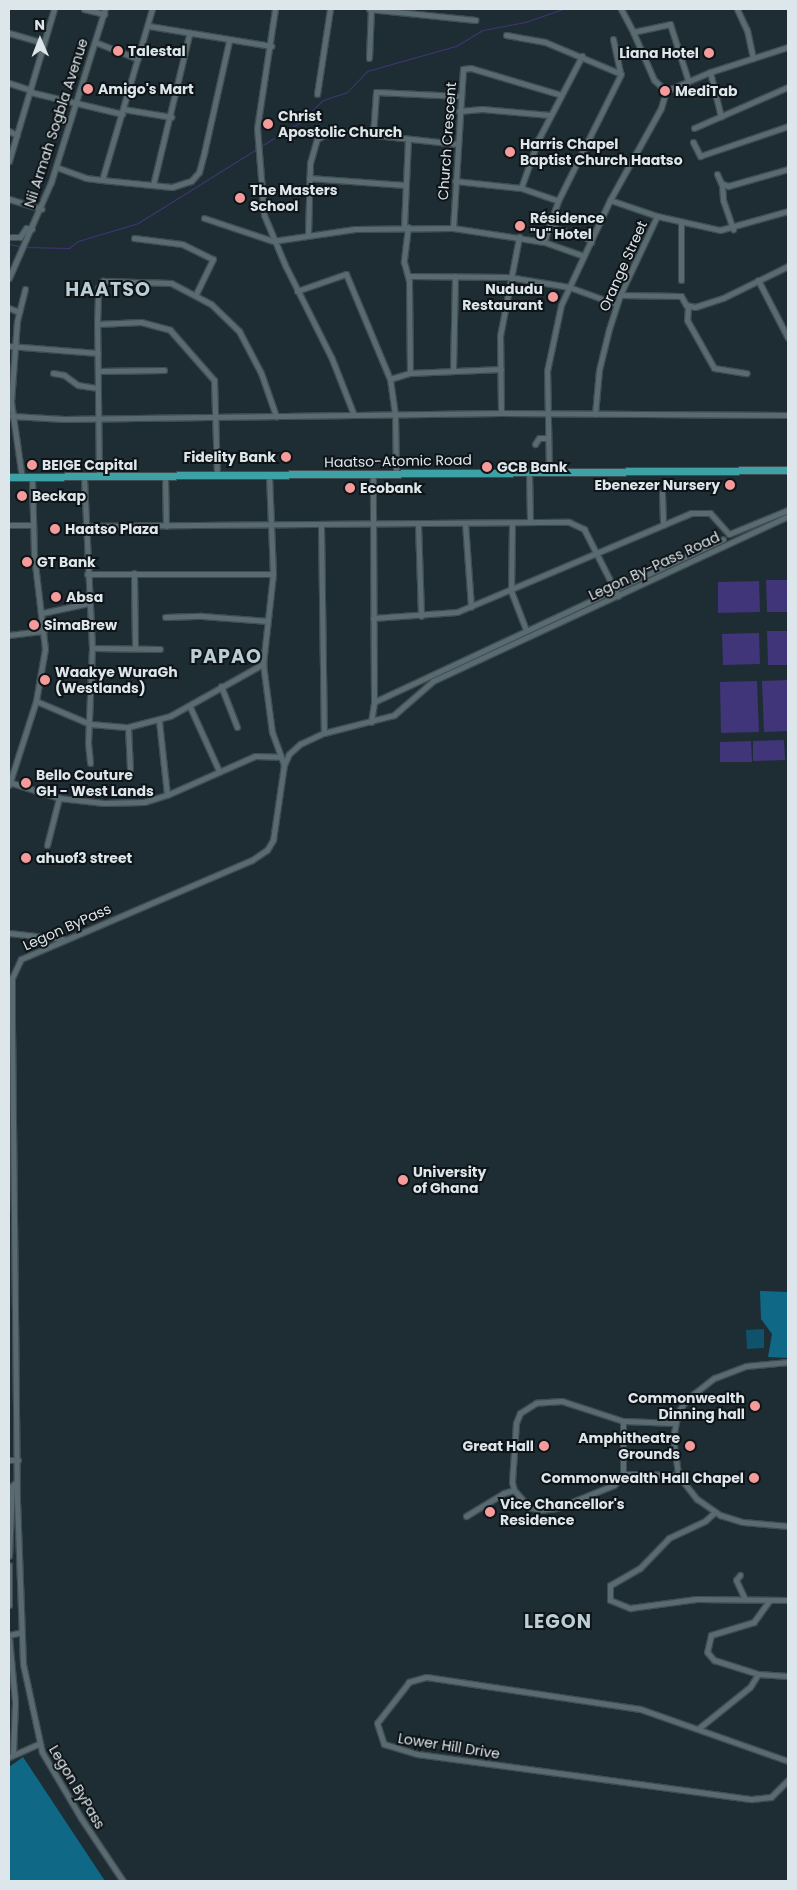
<!DOCTYPE html>
<html>
<head>
<meta charset="utf-8">
<style>
  body { margin:0 }
  #map { position:relative; width:797px; height:1890px; overflow:hidden; background:#1e2d33; font-family:Poppins,sans-serif }
  div>[style] { position:absolute }
  .green>* { inset:0; background:#0e536a }
  .forest>* { inset:0; background:#0f6885 }
  .water>* { inset:0; background:#413579 }
  .stream>* { height:1px; margin:-0.5px; padding:0 0.5px; transform-origin:0.5px; border-radius:0.5px; background:#413579 }
  .roads { filter:drop-shadow(1px 0 #3f4c51) drop-shadow(-1px 0 #3f4c51) drop-shadow(0 1px #3f4c51) drop-shadow(0 -1px #3f4c51) }
  .minor>* { height:5px; margin:-2.5px; padding:0 2.5px; transform-origin:2.5px; border-radius:2.5px; background:#596a71 }
  .major>* { height:7px; margin:-3.5px; padding:0 3.5px; transform-origin:3.5px; border-radius:3.5px; background:#3ca2a5 }
  .dots>* { width:14px; height:14px; translate:-50% -50%; box-sizing:border-box; border:2px solid #0e1417; border-radius:50% }
  span { translate:-50% -50%; white-space:nowrap; text-align:center; line-height:1.15; -webkit-text-stroke:4px #0e1417; paint-order:stroke }
  .poi-label { font-size:14px; color:#dde7eb; font-weight:700 }
  .left { translate:0 -50%; text-align:left }
  .right { translate:-100% -50%; text-align:right }
  .street-label { font-size:14px; color:#dde7eb }
  .district-label { font-size:19px; color:#bbcdd5; font-weight:700; letter-spacing:1px }
  .frame { position:absolute; inset:0; border:10px solid #dde7eb; pointer-events:none }
  .north { position:absolute; left:15px; top:15px; width:50px; height:50px; -webkit-text-stroke:4px #0e1417; paint-order:stroke; rotate:359deg; font-size:14px; font-weight:700; line-height:20px; text-align:center; color:#dde7eb }
  .north::after { content:''; display:block; margin:auto; width:18px; height:22px; background:#dde7eb; clip-path:polygon(50% 0,100% 100%,50% 72%,0 100%) }
</style>
</head>
<body>
<div id="map">
  <div class="green">
    <i style="clip-path:polygon(764px 1329px,764px 1348px,747px 1349px,746px 1330px)"></i>
  </div>
  <div class="forest">
    <i style="clip-path:polygon(760px 1291px,788px 1292px,788px 1358px,768px 1357px,772px 1334px,761px 1319px)"></i>
    <i style="clip-path:polygon(23px 1757px,105px 1881px,9px 1881px,9px 1767px)"></i>
  </div>
  <div class="water">
    <i style="clip-path:polygon(766px 580px,788px 580px,788px 612px,767px 612px)"></i>
    <i style="clip-path:polygon(759px 581px,760px 612px,718px 613px,718px 582px)"></i>
    <i style="clip-path:polygon(767px 631px,788px 631px,788px 665px,768px 665px)"></i>
    <i style="clip-path:polygon(759px 633px,760px 664px,723px 665px,722px 634px)"></i>
    <i style="clip-path:polygon(788px 680px,788px 731px,764px 732px,762px 681px)"></i>
    <i style="clip-path:polygon(757px 681px,759px 732px,721px 733px,720px 682px)"></i>
    <i style="clip-path:polygon(784px 740px,785px 760px,753px 761px,753px 741px)"></i>
    <i style="clip-path:polygon(751px 741px,752px 762px,720px 762px,720px 742px)"></i>
  </div>
  <div class="stream">
    <i style="left:261px;top:146px;width:44px;rotate:-31.2deg"></i>
    <i style="left:299px;top:123px;width:33px;rotate:-44deg"></i>
    <i style="left:323px;top:100px;width:25px;rotate:-18deg"></i>
    <i style="left:347px;top:92px;width:29px;rotate:-46deg"></i>
    <i style="left:367px;top:71px;width:92px;rotate:-15.7deg"></i>
    <i style="left:456px;top:46px;width:31px;rotate:-31deg"></i>
    <i style="left:483px;top:30px;width:43px;rotate:-10.8deg"></i>
    <i style="left:525px;top:22px;width:40px;rotate:-18.9deg"></i>
    <i style="left:9px;top:244px;width:11px;rotate:10deg"></i>
    <i style="left:24px;top:247px;width:45px;rotate:1.3deg"></i>
    <i style="left:69px;top:248px;width:11px;rotate:-38deg"></i>
    <i style="left:78px;top:241px;width:63px;rotate:-16.7deg"></i>
    <i style="left:138px;top:223px;width:142px;rotate:-32deg"></i>
  </div>
  <div class="roads">
    <div class="minor">
      <i style="left:84px;top:9px;width:21px;rotate:14deg"></i>
      <i style="left:275px;top:9px;width:120px;rotate:98.6deg"></i>
      <i style="left:257px;top:128px;width:87px;rotate:85.4deg"></i>
      <i style="left:264px;top:215px;width:54px;rotate:67.2deg"></i>
      <i style="left:285px;top:265px;width:105px;rotate:63.4deg"></i>
      <i style="left:332px;top:359px;width:60px;rotate:68.6deg"></i>
      <i style="left:369px;top:9px;width:107px;rotate:5.9deg"></i>
      <i style="left:621px;top:9px;width:26px;rotate:62deg"></i>
      <i style="left:737px;top:9px;width:23px;rotate:65deg"></i>
      <i style="left:747px;top:30px;width:29px;rotate:78deg"></i>
      <i style="left:149px;top:26px;width:124px;rotate:9.3deg"></i>
      <i style="left:9px;top:33px;width:36px;rotate:16deg"></i>
      <i style="left:506px;top:35px;width:40px;rotate:10deg"></i>
      <i style="left:545px;top:42px;width:82px;rotate:22.8deg"></i>
      <i style="left:621px;top:74px;width:142px;rotate:116.4deg"></i>
      <i style="left:558px;top:201px;width:43px;rotate:108.9deg"></i>
      <i style="left:613px;top:39px;width:34px;rotate:78deg"></i>
      <i style="left:95px;top:42px;width:46px;rotate:21.6deg"></i>
      <i style="left:369px;top:58px;width:49px;rotate:-87.7deg"></i>
      <i style="left:710px;top:72px;width:46px;rotate:76.3deg"></i>
      <i style="left:9px;top:83px;width:23px;rotate:18deg"></i>
      <i style="left:666px;top:91px;width:16px;rotate:-137deg"></i>
      <i style="left:654px;top:80px;width:52px;rotate:-113.6deg"></i>
      <i style="left:633px;top:32px;width:38px;rotate:-12deg"></i>
      <i style="left:670px;top:24px;width:59px;rotate:72.2deg"></i>
      <i style="left:30px;top:92px;width:95px;rotate:13.4deg"></i>
      <i style="left:317px;top:94px;width:86px;rotate:-81.3deg"></i>
      <i style="left:123px;top:109px;width:49px;rotate:9.5deg"></i>
      <i style="left:459px;top:111px;width:23px;rotate:-5deg"></i>
      <i style="left:482px;top:109px;width:68px;rotate:5deg"></i>
      <i style="left:694px;top:128px;width:103px;rotate:-23.6deg"></i>
      <i style="left:9px;top:131px;width:9px;rotate:27deg"></i>
      <i style="left:373px;top:135px;width:43px;rotate:-86deg"></i>
      <i style="left:376px;top:92px;width:84px;rotate:2.7deg"></i>
      <i style="left:693px;top:142px;width:16px;rotate:63deg"></i>
      <i style="left:700px;top:156px;width:93px;rotate:-18.8deg"></i>
      <i style="left:9px;top:161px;width:159px;rotate:-73.5deg"></i>
      <i style="left:56px;top:167px;width:32px;rotate:20deg"></i>
      <i style="left:86px;top:178px;width:16px;rotate:7deg"></i>
      <i style="left:102px;top:180px;width:70px;rotate:5.7deg"></i>
      <i style="left:172px;top:187px;width:20px;rotate:-18deg"></i>
      <i style="left:191px;top:181px;width:12px;rotate:-48deg"></i>
      <i style="left:199px;top:172px;width:20px;rotate:-75deg"></i>
      <i style="left:204px;top:153px;width:115px;rotate:-77.4deg"></i>
      <i style="left:717px;top:174px;width:10px;rotate:66deg"></i>
      <i style="left:721px;top:183px;width:8px;rotate:23deg"></i>
      <i style="left:728px;top:186px;width:62px;rotate:-15.8deg"></i>
      <i style="left:309px;top:178px;width:96px;rotate:4.2deg"></i>
      <i style="left:102px;top:180px;width:178px;rotate:-73.7deg"></i>
      <i style="left:455px;top:181px;width:66px;rotate:6.1deg"></i>
      <i style="left:521px;top:188px;width:39px;rotate:19deg"></i>
      <i style="left:153px;top:185px;width:154px;rotate:-76.5deg"></i>
      <i style="left:722px;top:185px;width:15px;rotate:86deg"></i>
      <i style="left:723px;top:200px;width:31px;rotate:71deg"></i>
      <i style="left:521px;top:188px;width:51px;rotate:-70.5deg"></i>
      <i style="left:538px;top:140px;width:95px;rotate:-62.4deg"></i>
      <i style="left:9px;top:199px;width:34px;rotate:17deg"></i>
      <i style="left:610px;top:200px;width:50px;rotate:18.8deg"></i>
      <i style="left:657px;top:216px;width:65px;rotate:12.5deg"></i>
      <i style="left:720px;top:230px;width:71px;rotate:-15.6deg"></i>
      <i style="left:204px;top:218px;width:73px;rotate:18.4deg"></i>
      <i style="left:273px;top:241px;width:83px;rotate:-8.3deg"></i>
      <i style="left:355px;top:229px;width:98px;rotate:-0.6deg"></i>
      <i style="left:453px;top:228px;width:92px;rotate:8.7deg"></i>
      <i style="left:544px;top:242px;width:42px;rotate:19.3deg"></i>
      <i style="left:681px;top:222px;width:58px;rotate:90deg"></i>
      <i style="left:404px;top:227px;width:88px;rotate:-87.4deg"></i>
      <i style="left:408px;top:227px;width:35px;rotate:97deg"></i>
      <i style="left:404px;top:262px;width:20px;rotate:75deg"></i>
      <i style="left:409px;top:281px;width:92px;rotate:89.4deg"></i>
      <i style="left:453px;top:228px;width:159px;rotate:-86.4deg"></i>
      <i style="left:463px;top:69px;width:8px;rotate:-7deg"></i>
      <i style="left:471px;top:68px;width:94px;rotate:16.7deg"></i>
      <i style="left:554px;top:228px;width:34px;rotate:17deg"></i>
      <i style="left:587px;top:238px;width:6px;rotate:45deg"></i>
      <i style="left:308px;top:235px;width:72px;rotate:-88.4deg"></i>
      <i style="left:310px;top:163px;width:25px;rotate:-74deg"></i>
      <i style="left:317px;top:139px;width:10px;rotate:-29deg"></i>
      <i style="left:326px;top:134px;width:22px;rotate:-5deg"></i>
      <i style="left:348px;top:132px;width:110px;rotate:6.3deg"></i>
      <i style="left:9px;top:237px;width:11px"></i>
      <i style="left:20px;top:237px;width:11px;rotate:-56deg"></i>
      <i style="left:26px;top:228px;width:6px;rotate:9deg"></i>
      <i style="left:134px;top:238px;width:48px;rotate:7.1deg"></i>
      <i style="left:182px;top:244px;width:34px;rotate:26deg"></i>
      <i style="left:213px;top:259px;width:39px;rotate:116deg"></i>
      <i style="left:409px;top:276px;width:100px;rotate:0.6deg"></i>
      <i style="left:509px;top:277px;width:61px;rotate:9.5deg"></i>
      <i style="left:569px;top:287px;width:50px;rotate:19.9deg"></i>
      <i style="left:9px;top:278px;width:105px;rotate:-66.4deg"></i>
      <i style="left:51px;top:182px;width:181px;rotate:-72.7deg"></i>
      <i style="left:758px;top:280px;width:65px;rotate:62.7deg"></i>
      <i style="left:297px;top:291px;width:52px;rotate:-19.1deg"></i>
      <i style="left:346px;top:274px;width:114px;rotate:67.3deg"></i>
      <i style="left:390px;top:379px;width:35px;rotate:82deg"></i>
      <i style="left:395px;top:414px;width:60px;rotate:89deg"></i>
      <i style="left:620px;top:295px;width:61px;rotate:0.9deg"></i>
      <i style="left:681px;top:296px;width:10px;rotate:61deg"></i>
      <i style="left:686px;top:305px;width:9px;rotate:13deg"></i>
      <i style="left:695px;top:307px;width:29px;rotate:-18deg"></i>
      <i style="left:723px;top:298px;width:72px;rotate:-26.2deg"></i>
      <i style="left:688px;top:307px;width:13px;rotate:94deg"></i>
      <i style="left:687px;top:320px;width:55px;rotate:60.6deg"></i>
      <i style="left:714px;top:368px;width:33px;rotate:9deg"></i>
      <i style="left:9px;top:308px;width:11px;rotate:22deg"></i>
      <i style="left:97px;top:324px;width:44px;rotate:-2.6deg"></i>
      <i style="left:141px;top:322px;width:30px;rotate:15deg"></i>
      <i style="left:170px;top:330px;width:67px;rotate:48.7deg"></i>
      <i style="left:214px;top:380px;width:96px;rotate:88.2deg"></i>
      <i style="left:9px;top:346px;width:89px;rotate:4.5deg"></i>
      <i style="left:98px;top:371px;width:66px;rotate:-0.9deg"></i>
      <i style="left:453px;top:371px;width:95px;rotate:-88.8deg"></i>
      <i style="left:53px;top:373px;width:11px;rotate:10deg"></i>
      <i style="left:64px;top:375px;width:17px;rotate:36deg"></i>
      <i style="left:78px;top:385px;width:20px;rotate:9deg"></i>
      <i style="left:390px;top:379px;width:21px;rotate:-17deg"></i>
      <i style="left:410px;top:373px;width:91px;rotate:-2.5deg"></i>
      <i style="left:501px;top:413px;width:77px;rotate:-90.7deg"></i>
      <i style="left:500px;top:336px;width:101px;rotate:-79.1deg"></i>
      <i style="left:595px;top:414px;width:44px;rotate:-84.8deg"></i>
      <i style="left:599px;top:370px;width:42px;rotate:-76.3deg"></i>
      <i style="left:609px;top:329px;width:36px;rotate:-72deg"></i>
      <i style="left:620px;top:295px;width:87px;rotate:-64.9deg"></i>
      <i style="left:12px;top:416px;width:52px;rotate:3.3deg"></i>
      <i style="left:64px;top:419px;width:437px;rotate:-0.8deg"></i>
      <i style="left:501px;top:413px;width:287px;rotate:0.4deg"></i>
      <i style="left:535px;top:444px;width:7px;rotate:-56deg"></i>
      <i style="left:539px;top:438px;width:9px"></i>
      <i style="left:549px;top:472px;width:101px;rotate:-91.1deg"></i>
      <i style="left:547px;top:371px;width:67px;rotate:-78deg"></i>
      <i style="left:561px;top:305px;width:116px;rotate:-65deg"></i>
      <i style="left:610px;top:200px;width:105px;rotate:-61deg"></i>
      <i style="left:661px;top:108px;width:18px;rotate:-74deg"></i>
      <i style="left:666px;top:91px;width:48px;rotate:-23.4deg"></i>
      <i style="left:710px;top:72px;width:82px;rotate:-17.8deg"></i>
      <i style="left:529px;top:473px;width:49px;rotate:88.8deg"></i>
      <i style="left:269px;top:475px;width:99px;rotate:87.7deg"></i>
      <i style="left:273px;top:574px;width:91px;rotate:96.3deg"></i>
      <i style="left:263px;top:664px;width:69px;rotate:82.5deg"></i>
      <i style="left:272px;top:732px;width:35px;rotate:70deg"></i>
      <i style="left:165px;top:476px;width:50px;rotate:88.9deg"></i>
      <i style="left:99px;top:477px;width:153px;rotate:-90.7deg"></i>
      <i style="left:97px;top:324px;width:36px;rotate:-88deg"></i>
      <i style="left:98px;top:288px;width:9px;rotate:-54deg"></i>
      <i style="left:103px;top:281px;width:68px;rotate:1.7deg"></i>
      <i style="left:171px;top:283px;width:45px;rotate:27.7deg"></i>
      <i style="left:211px;top:304px;width:39px;rotate:44deg"></i>
      <i style="left:239px;top:331px;width:47px;rotate:62.4deg"></i>
      <i style="left:261px;top:373px;width:46px;rotate:70.8deg"></i>
      <i style="left:22px;top:478px;width:77px;rotate:-98.2deg"></i>
      <i style="left:11px;top:402px;width:81px;rotate:-85.8deg"></i>
      <i style="left:17px;top:321px;width:33px;rotate:-76deg"></i>
      <i style="left:84px;top:478px;width:170px;rotate:87.3deg"></i>
      <i style="left:92px;top:648px;width:95px;rotate:92.4deg"></i>
      <i style="left:88px;top:743px;width:20px;rotate:84deg"></i>
      <i style="left:662px;top:493px;width:32px;rotate:88deg"></i>
      <i style="left:465px;top:523px;width:84px;rotate:85.9deg"></i>
      <i style="left:512px;top:523px;width:68px;rotate:90.8deg"></i>
      <i style="left:511px;top:591px;width:42px;rotate:69deg"></i>
      <i style="left:418px;top:524px;width:92px;rotate:88.1deg"></i>
      <i style="left:9px;top:525px;width:24px"></i>
      <i style="left:84px;top:526px;width:485px;rotate:-0.5deg"></i>
      <i style="left:569px;top:522px;width:17px;rotate:25deg"></i>
      <i style="left:584px;top:529px;width:75px;rotate:63.1deg"></i>
      <i style="left:321px;top:526px;width:207px;rotate:89.2deg"></i>
      <i style="left:134px;top:573px;width:75px;rotate:89.2deg"></i>
      <i style="left:87px;top:574px;width:186px"></i>
      <i style="left:42px;top:613px;width:48px;rotate:-12deg"></i>
      <i style="left:165px;top:617px;width:37px;rotate:-2deg"></i>
      <i style="left:202px;top:616px;width:66px;rotate:4.3deg"></i>
      <i style="left:373px;top:618px;width:84px;rotate:-4.1deg"></i>
      <i style="left:457px;top:612px;width:254px;rotate:-22.9deg"></i>
      <i style="left:691px;top:513px;width:19px"></i>
      <i style="left:710px;top:513px;width:28px;rotate:48deg"></i>
      <i style="left:729px;top:534px;width:64px;rotate:-22.1deg"></i>
      <i style="left:9px;top:635px;width:35px;rotate:-7deg"></i>
      <i style="left:92px;top:648px;width:68px;rotate:0.8deg"></i>
      <i style="left:221px;top:686px;width:44px;rotate:68.7deg"></i>
      <i style="left:36px;top:701px;width:59px;rotate:23.1deg"></i>
      <i style="left:90px;top:724px;width:38px;rotate:5deg"></i>
      <i style="left:128px;top:727px;width:43px;rotate:-14.7deg"></i>
      <i style="left:170px;top:716px;width:107px;rotate:-29.2deg"></i>
      <i style="left:374px;top:702px;width:385px;rotate:-25deg"></i>
      <i style="left:190px;top:707px;width:70px;rotate:65.6deg"></i>
      <i style="left:159px;top:721px;width:74px;rotate:83.8deg"></i>
      <i style="left:371px;top:722px;width:20px;rotate:-81deg"></i>
      <i style="left:374px;top:702px;width:228px;rotate:-90.3deg"></i>
      <i style="left:128px;top:727px;width:42px;rotate:87.3deg"></i>
      <i style="left:9px;top:782px;width:52px;rotate:17.7deg"></i>
      <i style="left:59px;top:798px;width:45px;rotate:6.3deg"></i>
      <i style="left:104px;top:803px;width:40px;rotate:-1.4deg"></i>
      <i style="left:144px;top:802px;width:24px;rotate:-17deg"></i>
      <i style="left:167px;top:795px;width:96px;rotate:-23.9deg"></i>
      <i style="left:255px;top:756px;width:24px;rotate:2deg"></i>
      <i style="left:9px;top:785px;width:88px;rotate:-72.2deg"></i>
      <i style="left:36px;top:701px;width:53px;rotate:-80.2deg"></i>
      <i style="left:45px;top:649px;width:95px;rotate:-96.7deg"></i>
      <i style="left:34px;top:555px;width:77px;rotate:-91.5deg"></i>
      <i style="left:47px;top:845px;width:49px;rotate:-75.7deg"></i>
      <i style="left:9px;top:933px;width:54px;rotate:6.3deg"></i>
      <i style="left:788px;top:1362px;width:42px;rotate:174.6deg"></i>
      <i style="left:746px;top:1366px;width:34px;rotate:159deg"></i>
      <i style="left:714px;top:1378px;width:34px;rotate:142deg"></i>
      <i style="left:687px;top:1399px;width:16px;rotate:125deg"></i>
      <i style="left:678px;top:1412px;width:26px;rotate:101deg"></i>
      <i style="left:673px;top:1438px;width:37px;rotate:82deg"></i>
      <i style="left:678px;top:1475px;width:31px;rotate:52deg"></i>
      <i style="left:697px;top:1499px;width:28px;rotate:35deg"></i>
      <i style="left:720px;top:1515px;width:24px;rotate:17deg"></i>
      <i style="left:743px;top:1522px;width:45px;rotate:5.1deg"></i>
      <i style="left:623px;top:1421px;width:53px;rotate:90deg"></i>
      <i style="left:675px;top:1423px;width:52px;rotate:-177.8deg"></i>
      <i style="left:623px;top:1421px;width:64px;rotate:-161.8deg"></i>
      <i style="left:562px;top:1401px;width:26px;rotate:176deg"></i>
      <i style="left:536px;top:1403px;width:19px;rotate:148deg"></i>
      <i style="left:520px;top:1413px;width:11px;rotate:112deg"></i>
      <i style="left:516px;top:1423px;width:59px;rotate:93.9deg"></i>
      <i style="left:512px;top:1482px;width:8px;rotate:76deg"></i>
      <i style="left:514px;top:1490px;width:23px;rotate:49deg"></i>
      <i style="left:529px;top:1507px;width:11px;rotate:15deg"></i>
      <i style="left:540px;top:1510px;width:17px;rotate:-7deg"></i>
      <i style="left:557px;top:1508px;width:61px;rotate:-22deg"></i>
      <i style="left:614px;top:1485px;width:14px;rotate:-51deg"></i>
      <i style="left:623px;top:1474px;width:55px;rotate:1deg"></i>
      <i style="left:9px;top:1460px;width:9px"></i>
      <i style="left:715px;top:1512px;width:13px;rotate:138deg"></i>
      <i style="left:705px;top:1521px;width:40px;rotate:155deg"></i>
      <i style="left:669px;top:1538px;width:42px;rotate:134deg"></i>
      <i style="left:640px;top:1568px;width:34px;rotate:150deg"></i>
      <i style="left:610px;top:1585px;width:15px;rotate:90deg"></i>
      <i style="left:610px;top:1600px;width:22px;rotate:22deg"></i>
      <i style="left:630px;top:1608px;width:67px;rotate:-7.8deg"></i>
      <i style="left:696px;top:1599px;width:92px;rotate:0.6deg"></i>
      <i style="left:466px;top:1516px;width:44px;rotate:-31.2deg"></i>
      <i style="left:504px;top:1493px;width:10px;rotate:-17deg"></i>
      <i style="left:9px;top:1556px;width:70px;rotate:-87.5deg"></i>
      <i style="left:12px;top:1486px;width:7px;rotate:-45deg"></i>
      <i style="left:9px;top:1565px;width:40px;rotate:90deg"></i>
      <i style="left:740px;top:1575px;width:6px;rotate:129deg"></i>
      <i style="left:736px;top:1580px;width:21px;rotate:65deg"></i>
      <i style="left:769px;top:1601px;width:26px;rotate:126deg"></i>
      <i style="left:754px;top:1622px;width:45px;rotate:163.2deg"></i>
      <i style="left:711px;top:1635px;width:17px;rotate:103deg"></i>
      <i style="left:707px;top:1652px;width:11px;rotate:49deg"></i>
      <i style="left:714px;top:1660px;width:46px;rotate:17.7deg"></i>
      <i style="left:758px;top:1674px;width:30px;rotate:4deg"></i>
      <i style="left:9px;top:1635px;width:13px;rotate:-13deg"></i>
      <i style="left:9px;top:1638px;width:64px;rotate:84.6deg"></i>
      <i style="left:15px;top:1702px;width:51px;rotate:92.2deg"></i>
      <i style="left:699px;top:1728px;width:65px;rotate:-38.8deg"></i>
      <i style="left:750px;top:1687px;width:15px;rotate:-58deg"></i>
      <i style="left:9px;top:1757px;width:32px;rotate:-24deg"></i>
      <i style="left:788px;top:1761px;width:157px;rotate:-160.6deg"></i>
      <i style="left:640px;top:1709px;width:216px;rotate:-171.5deg"></i>
      <i style="left:426px;top:1677px;width:18px;rotate:164deg"></i>
      <i style="left:409px;top:1682px;width:52px;rotate:128deg"></i>
      <i style="left:377px;top:1723px;width:22px;rotate:72deg"></i>
      <i style="left:384px;top:1744px;width:34px;rotate:17deg"></i>
      <i style="left:417px;top:1754px;width:338px;rotate:7.7deg"></i>
      <i style="left:752px;top:1799px;width:19px;rotate:-6deg"></i>
      <i style="left:771px;top:1797px;width:24px;rotate:-45deg"></i>
      <i style="left:123px;top:1881px;width:76px;rotate:-123.7deg"></i>
      <i style="left:81px;top:1818px;width:77px;rotate:-120.6deg"></i>
      <i style="left:42px;top:1752px;width:90px;rotate:-102.2deg"></i>
      <i style="left:23px;top:1664px;width:161px;rotate:-92.1deg"></i>
      <i style="left:17px;top:1503px;width:486px;rotate:-90.6deg"></i>
      <i style="left:12px;top:1017px;width:39px;rotate:-90deg"></i>
      <i style="left:12px;top:978px;width:21px;rotate:-65deg"></i>
      <i style="left:21px;top:959px;width:251px;rotate:-23.2deg"></i>
      <i style="left:252px;top:860px;width:18px;rotate:-34deg"></i>
      <i style="left:267px;top:850px;width:12px;rotate:-59deg"></i>
      <i style="left:273px;top:840px;width:76px;rotate:-81.7deg"></i>
      <i style="left:284px;top:765px;width:12px;rotate:-66deg"></i>
      <i style="left:289px;top:754px;width:15px;rotate:-42deg"></i>
      <i style="left:300px;top:744px;width:26px;rotate:-25deg"></i>
      <i style="left:324px;top:733px;width:72px;rotate:-14.4deg"></i>
      <i style="left:394px;top:715px;width:52px;rotate:-41.1deg"></i>
      <i style="left:433px;top:681px;width:391px;rotate:-24.9deg"></i>
    </div>
    <div class="major">
      <i style="left:9px;top:477px;width:779px;rotate:-0.51deg"></i>
    </div>
  </div>
  <div class="dots">
    <i style="left:118px;top:51px;background:#f59b9b"></i>
    <i style="left:709px;top:53px;background:#f59b9b"></i>
    <i style="left:88px;top:89px;background:#f59b9b"></i>
    <i style="left:665px;top:91px;background:#f59b9b"></i>
    <i style="left:268px;top:124px;background:#f59b9b"></i>
    <i style="left:510px;top:152px;background:#f59b9b"></i>
    <i style="left:240px;top:198px;background:#f59b9b"></i>
    <i style="left:520px;top:226px;background:#f59b9b"></i>
    <i style="left:553px;top:297px;background:#f59b9b"></i>
    <i style="left:286px;top:457px;background:#f59b9b"></i>
    <i style="left:32px;top:465px;background:#f59b9b"></i>
    <i style="left:487px;top:467px;background:#f59b9b"></i>
    <i style="left:730px;top:485px;background:#f59b9b"></i>
    <i style="left:350px;top:488px;background:#f59b9b"></i>
    <i style="left:22px;top:496px;background:#f59b9b"></i>
    <i style="left:55px;top:529px;background:#f59b9b"></i>
    <i style="left:27px;top:562px;background:#f59b9b"></i>
    <i style="left:56px;top:597px;background:#f59b9b"></i>
    <i style="left:34px;top:625px;background:#f59b9b"></i>
    <i style="left:45px;top:680px;background:#f59b9b"></i>
    <i style="left:26px;top:783px;background:#f59b9b"></i>
    <i style="left:26px;top:858px;background:#f59b9b"></i>
    <i style="left:403px;top:1180px;background:#f59b9b"></i>
    <i style="left:755px;top:1406px;background:#f59b9b"></i>
    <i style="left:544px;top:1446px;background:#f59b9b"></i>
    <i style="left:690px;top:1446px;background:#f59b9b"></i>
    <i style="left:754px;top:1478px;background:#f59b9b"></i>
    <i style="left:490px;top:1512px;background:#f59b9b"></i>
  </div>
  <div class="poi-label">
    <span class="left" style="left:128px;top:51px">Talestal</span>
    <span class="right" style="left:699px;top:53px">Liana Hotel</span>
    <span class="left" style="left:98px;top:89px">Amigo's Mart</span>
    <span class="left" style="left:675px;top:91px">MediTab</span>
    <span class="left" style="left:278px;top:124px">Christ<br>Apostolic Church</span>
    <span class="left" style="left:520px;top:152px">Harris Chapel<br>Baptist Church Haatso</span>
    <span class="left" style="left:250px;top:198px">The Masters<br>School</span>
    <span class="left" style="left:530px;top:226px">Résidence<br>"U" Hotel</span>
    <span class="right" style="left:543px;top:297px">Nududu<br>Restaurant</span>
    <span class="right" style="left:276px;top:457px">Fidelity Bank</span>
    <span class="left" style="left:42px;top:465px">BEIGE Capital</span>
    <span class="left" style="left:497px;top:467px">GCB Bank</span>
    <span class="right" style="left:720px;top:485px">Ebenezer Nursery</span>
    <span class="left" style="left:360px;top:488px">Ecobank</span>
    <span class="left" style="left:32px;top:496px">Beckap</span>
    <span class="left" style="left:65px;top:529px">Haatso Plaza</span>
    <span class="left" style="left:37px;top:562px">GT Bank</span>
    <span class="left" style="left:66px;top:597px">Absa</span>
    <span class="left" style="left:44px;top:625px">SimaBrew</span>
    <span class="left" style="left:55px;top:680px">Waakye WuraGh<br>(Westlands)</span>
    <span class="left" style="left:36px;top:783px">Bello Couture<br>GH - West Lands</span>
    <span class="left" style="left:36px;top:858px">ahuof3 street</span>
    <span class="left" style="left:413px;top:1180px">University<br>of Ghana</span>
    <span class="right" style="left:745px;top:1406px">Commonwealth<br>Dinning hall</span>
    <span class="right" style="left:680px;top:1446px">Amphitheatre<br>Grounds</span>
    <span class="right" style="left:534px;top:1446px">Great Hall</span>
    <span class="right" style="left:744px;top:1478px">Commonwealth Hall Chapel</span>
    <span class="left" style="left:500px;top:1512px">Vice Chancellor's<br>Residence</span>
  </div>
  <div class="street-label">
    <span style="left:56px;top:123px;rotate:-72deg">Nii Armah Sogbla Avenue</span>
    <span style="left:447px;top:141px;rotate:-86deg">Church Crescent</span>
    <span style="left:623px;top:266px;rotate:-66deg">Orange Street</span>
    <span style="left:398px;top:461px;rotate:-1deg">Haatso-Atomic Road</span>
    <span style="left:654px;top:566px;rotate:-25deg">Legon By-Pass Road</span>
    <span style="left:67px;top:927px;rotate:-24deg">Legon ByPass</span>
    <span style="left:449px;top:1746px;rotate:9deg">Lower Hill Drive</span>
    <span style="left:77px;top:1787px;rotate:59deg">Legon ByPass</span>
  </div>
  <div class="district-label">
    <span style="left:108px;top:290px">HAATSO</span>
    <span style="left:226px;top:657px">PAPAO</span>
    <span style="left:558px;top:1622px">LEGON</span>
  </div>
  <div class="frame"></div>
  <div class="north">N</div>
</div>
</body>
</html>
